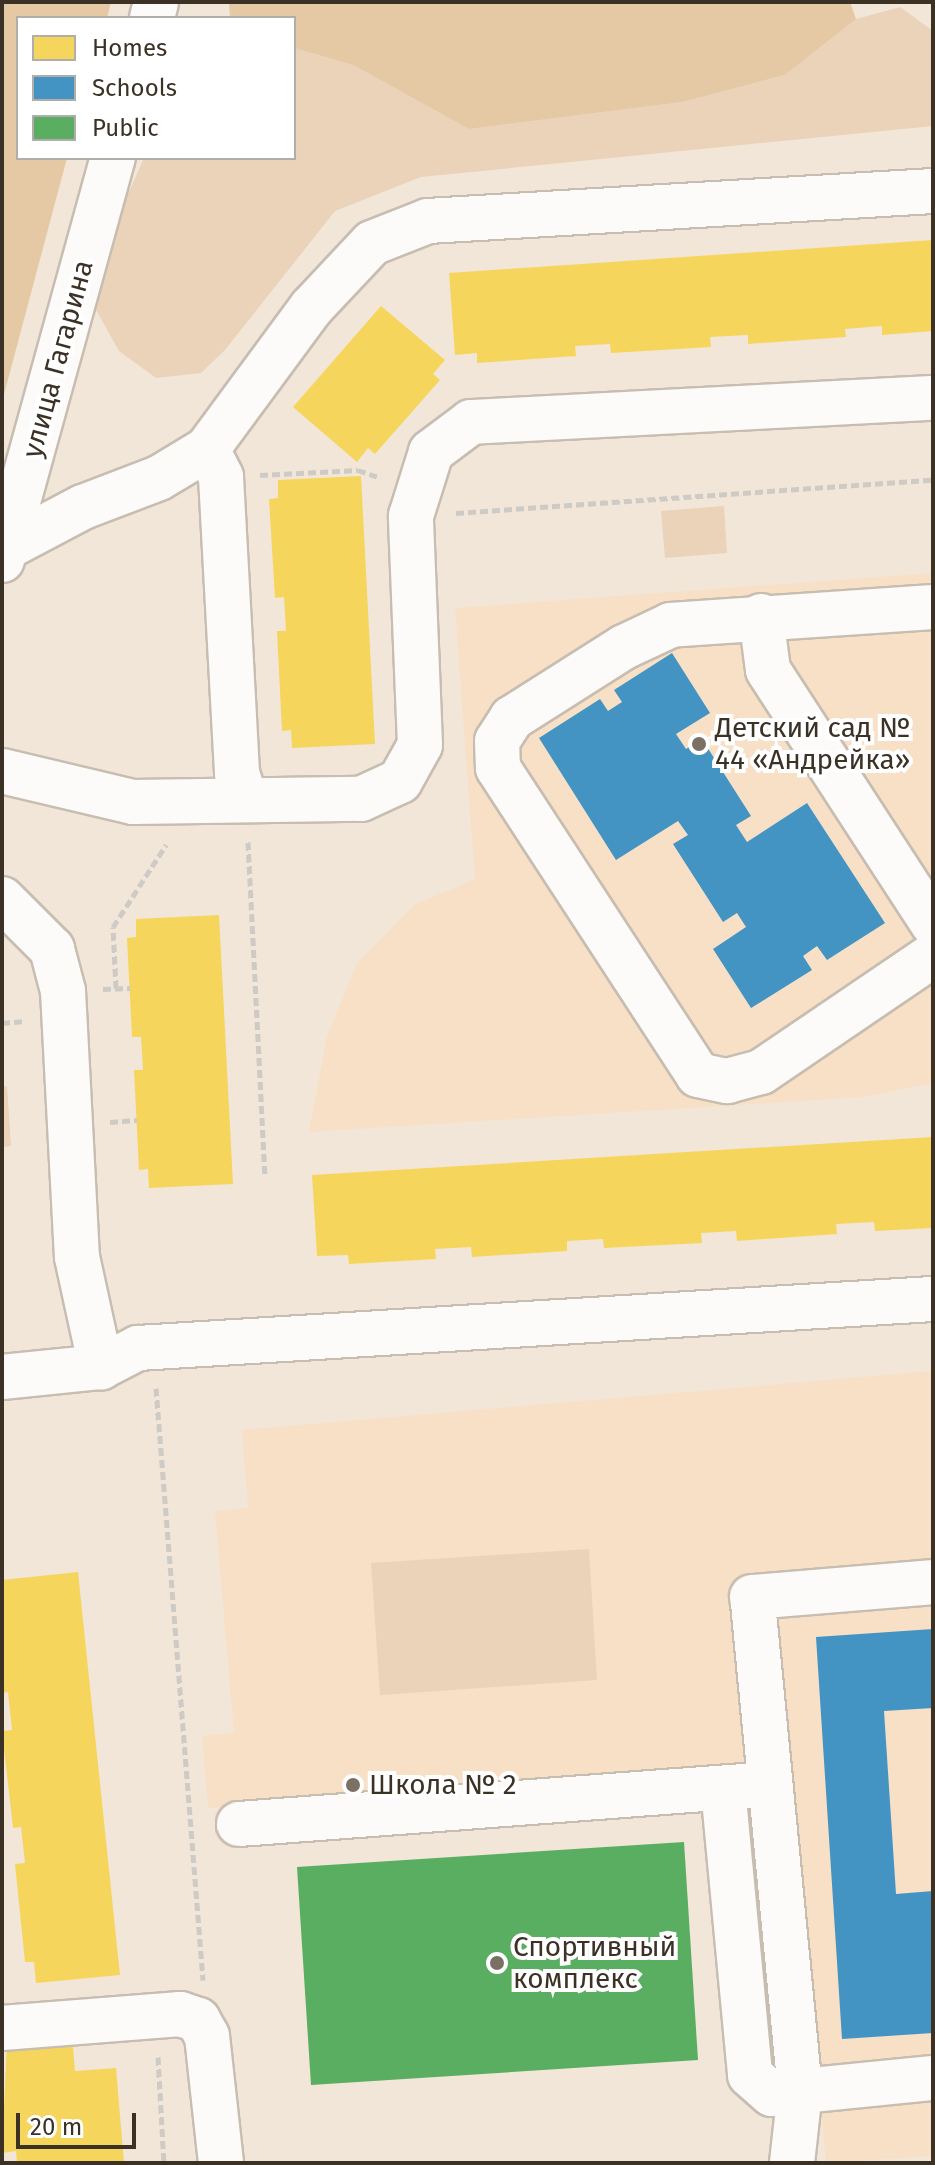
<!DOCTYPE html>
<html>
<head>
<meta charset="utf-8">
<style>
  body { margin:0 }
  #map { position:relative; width:935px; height:2165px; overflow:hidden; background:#f2e6d8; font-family:"Fira Sans",sans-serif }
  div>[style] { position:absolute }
  .built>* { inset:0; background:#f7e0c6 }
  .green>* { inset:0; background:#ead3b8 }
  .forest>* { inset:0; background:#e5c8a4 }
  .homes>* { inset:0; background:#f6d55c }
  .schools>* { inset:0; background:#4393c3 }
  .public>* { inset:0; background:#5aae61 }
  .path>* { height:5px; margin-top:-2.5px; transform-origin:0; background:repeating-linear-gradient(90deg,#cecac5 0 8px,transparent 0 12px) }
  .roads { filter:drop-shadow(2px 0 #c7bdb1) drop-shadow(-2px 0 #c7bdb1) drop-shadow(0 2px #c7bdb1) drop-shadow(0 -2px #c7bdb1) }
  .minor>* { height:44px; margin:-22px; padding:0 22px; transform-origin:22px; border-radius:22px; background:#fdfbf9 }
  .dots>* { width:22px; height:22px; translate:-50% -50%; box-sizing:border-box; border:4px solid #fff; border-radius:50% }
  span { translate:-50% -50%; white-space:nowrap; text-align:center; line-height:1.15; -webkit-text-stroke:8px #fff; paint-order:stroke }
  .street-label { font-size:28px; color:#3b3125 }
  .poi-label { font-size:28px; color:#3b3125 }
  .left { translate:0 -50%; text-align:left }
  .frame { position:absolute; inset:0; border:4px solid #3b3125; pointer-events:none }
  .legend { position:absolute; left:16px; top:16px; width:280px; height:144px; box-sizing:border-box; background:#fff; border:2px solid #b1ada8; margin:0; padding:10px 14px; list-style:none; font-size:24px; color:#3b3125 }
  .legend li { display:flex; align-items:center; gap:16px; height:40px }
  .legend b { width:40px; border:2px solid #b1ada8 }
  .scale { position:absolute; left:16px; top:2113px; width:120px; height:36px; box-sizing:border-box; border:4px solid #3b3125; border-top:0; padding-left:10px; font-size:24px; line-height:28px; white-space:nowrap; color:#3b3125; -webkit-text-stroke:6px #fff; paint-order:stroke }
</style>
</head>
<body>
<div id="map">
  <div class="built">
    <i style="clip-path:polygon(933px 573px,933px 1083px,863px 1097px,309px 1132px,327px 1037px,357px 963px,414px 905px,475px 879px,455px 608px)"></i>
    <i style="clip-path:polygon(933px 1371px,933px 2156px,826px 2163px,791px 1763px,208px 1808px,202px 1736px,234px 1733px,215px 1511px,248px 1508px,242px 1430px)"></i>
  </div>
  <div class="green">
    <i style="clip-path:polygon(900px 7px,933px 31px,933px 126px,421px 177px,335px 211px,225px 350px,201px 373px,156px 378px,119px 351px,96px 310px,117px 219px,144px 158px,294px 158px,294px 48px,353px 65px,469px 129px,683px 102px,785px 75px,856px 19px)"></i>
    <i style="clip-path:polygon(724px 506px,727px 553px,665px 558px,661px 511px)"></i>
    <i style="clip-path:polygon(7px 1086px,11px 1146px,2px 1147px,2px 1087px)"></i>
    <i style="clip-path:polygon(589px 1549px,597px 1680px,380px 1695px,371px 1563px)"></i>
  </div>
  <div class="forest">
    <i style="clip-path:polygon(2px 2px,111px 2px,107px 18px,18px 18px,18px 158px,67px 158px,2px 402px)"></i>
    <i style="clip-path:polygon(229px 2px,850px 2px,856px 19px,785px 75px,683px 102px,469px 129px,353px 65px,294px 48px,294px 18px,230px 18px)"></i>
  </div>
  <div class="homes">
    <i style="clip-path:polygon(933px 240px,933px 331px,882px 335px,882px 326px,845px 329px,846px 337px,748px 344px,748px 335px,710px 337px,711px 347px,611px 353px,610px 344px,575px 346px,576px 356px,477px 363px,477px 353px,455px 355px,449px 273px)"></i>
    <i style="clip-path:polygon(381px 306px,445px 360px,433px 374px,440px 380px,375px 454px,368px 448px,357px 462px,293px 407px)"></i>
    <i style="clip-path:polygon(361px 476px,375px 744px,292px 748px,291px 730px,282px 731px,277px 631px,286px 631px,284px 597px,275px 598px,269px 499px,278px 498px,278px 480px)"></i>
    <i style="clip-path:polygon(219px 915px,233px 1184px,149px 1188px,148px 1169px,139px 1170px,134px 1070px,143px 1070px,141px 1037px,132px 1037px,127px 938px,136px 937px,136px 919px)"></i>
    <i style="clip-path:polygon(933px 1137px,933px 1228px,875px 1231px,874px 1222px,836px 1224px,837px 1234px,737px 1241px,736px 1231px,701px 1233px,702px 1243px,604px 1248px,603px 1239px,567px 1241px,567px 1251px,472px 1257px,471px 1247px,435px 1249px,436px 1259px,349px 1264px,348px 1255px,317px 1256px,312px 1175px)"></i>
    <i style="clip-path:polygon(78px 1572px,120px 1975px,36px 1983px,34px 1962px,25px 1962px,15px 1864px,25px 1863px,21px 1827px,13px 1828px,2px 1731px,12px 1730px,8px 1692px,2px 1693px,2px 1580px)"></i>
    <i style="clip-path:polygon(72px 2036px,75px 2071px,116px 2068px,124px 2163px,17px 2163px,16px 2151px,2px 2153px,7px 2041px)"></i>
  </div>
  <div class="schools">
    <i style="clip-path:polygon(672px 653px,710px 713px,676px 734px,686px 749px,702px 739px,751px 816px,736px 825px,747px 842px,807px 803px,885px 923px,827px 960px,817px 946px,803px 956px,812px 970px,751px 1008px,713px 949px,746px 927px,737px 913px,723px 922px,673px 844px,688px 835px,678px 821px,616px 860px,539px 738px,600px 699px,608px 711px,622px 702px,614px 690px)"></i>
    <i style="clip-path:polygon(933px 1629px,933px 1708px,884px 1711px,896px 1894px,933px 1891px,933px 2033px,842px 2039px,816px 1637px)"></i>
  </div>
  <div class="public">
    <i style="clip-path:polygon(684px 1842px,698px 2060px,311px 2085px,297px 1867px)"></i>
  </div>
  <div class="path">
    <i style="left:260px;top:475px;width:98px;rotate:-2.9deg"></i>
    <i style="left:358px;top:470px;width:24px;rotate:19deg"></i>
    <i style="left:456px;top:513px;width:477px;rotate:-4deg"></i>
    <i style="left:248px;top:842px;width:335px;rotate:87.1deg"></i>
    <i style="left:116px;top:988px;width:61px;rotate:-92.8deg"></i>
    <i style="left:113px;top:927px;width:98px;rotate:-57.1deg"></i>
    <i style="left:103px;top:989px;width:27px;rotate:-2deg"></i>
    <i style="left:2px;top:1023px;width:23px;rotate:-5deg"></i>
    <i style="left:110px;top:1122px;width:27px;rotate:-4deg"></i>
    <i style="left:156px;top:1388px;width:594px;rotate:85.46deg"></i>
    <i style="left:158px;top:2057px;width:106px;rotate:86.8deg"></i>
  </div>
  <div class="roads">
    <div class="minor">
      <i style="left:152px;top:18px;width:16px;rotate:-76deg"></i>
      <i style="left:207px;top:449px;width:31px;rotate:63deg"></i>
      <i style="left:221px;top:477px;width:296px;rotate:86.9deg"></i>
      <i style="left:237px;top:773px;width:26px;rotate:72deg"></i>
      <i style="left:9px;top:546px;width:84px;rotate:-27.8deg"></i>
      <i style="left:83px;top:507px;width:81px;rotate:-20.9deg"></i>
      <i style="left:159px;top:478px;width:56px;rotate:-31.1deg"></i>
      <i style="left:207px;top:449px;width:175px;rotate:-53.6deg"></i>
      <i style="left:311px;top:308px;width:89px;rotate:-46.8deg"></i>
      <i style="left:372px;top:243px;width:60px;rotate:-21.4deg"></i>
      <i style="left:428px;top:221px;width:506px;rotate:-3.4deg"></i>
      <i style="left:2px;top:560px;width:417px;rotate:-74.6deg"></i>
      <i style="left:933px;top:607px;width:263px;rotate:176.1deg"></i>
      <i style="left:671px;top:625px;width:52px;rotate:154.9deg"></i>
      <i style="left:624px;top:647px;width:133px;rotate:147.6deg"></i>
      <i style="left:512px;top:718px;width:27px;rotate:123deg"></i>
      <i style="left:497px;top:741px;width:27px;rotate:88deg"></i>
      <i style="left:498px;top:768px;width:366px;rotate:56.9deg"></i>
      <i style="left:698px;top:1075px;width:30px;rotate:12deg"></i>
      <i style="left:727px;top:1081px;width:35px;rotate:-15deg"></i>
      <i style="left:761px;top:1072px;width:208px;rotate:-34.2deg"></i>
      <i style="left:761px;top:616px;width:54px;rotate:82.6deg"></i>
      <i style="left:768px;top:670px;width:303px;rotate:57deg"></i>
      <i style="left:2px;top:771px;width:135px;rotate:13.3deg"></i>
      <i style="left:133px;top:802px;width:228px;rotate:-0.8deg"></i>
      <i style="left:361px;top:799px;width:43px;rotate:-24.8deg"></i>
      <i style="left:400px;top:781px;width:41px;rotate:-60.9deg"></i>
      <i style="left:420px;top:745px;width:229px;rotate:-92.3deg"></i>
      <i style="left:411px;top:516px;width:67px;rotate:-72.6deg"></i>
      <i style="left:431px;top:452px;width:50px;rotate:-36.9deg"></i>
      <i style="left:471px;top:422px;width:463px;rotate:-3deg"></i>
      <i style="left:2px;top:899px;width:71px;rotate:45deg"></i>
      <i style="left:52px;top:949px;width:43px;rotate:75.3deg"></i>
      <i style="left:63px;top:991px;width:266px;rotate:87deg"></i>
      <i style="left:77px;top:1257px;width:113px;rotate:77.7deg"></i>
      <i style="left:2px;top:1377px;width:100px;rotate:-5.8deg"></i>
      <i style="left:101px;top:1367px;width:42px;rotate:-27.2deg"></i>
      <i style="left:138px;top:1348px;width:797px;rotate:-3.53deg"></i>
      <i style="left:723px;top:1788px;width:288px;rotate:84.6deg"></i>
      <i style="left:750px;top:2075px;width:29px;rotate:41deg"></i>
      <i style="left:772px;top:2094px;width:162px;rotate:-5.7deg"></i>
      <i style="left:239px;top:1824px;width:533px;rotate:-4.31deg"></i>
      <i style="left:2px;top:2028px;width:179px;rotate:-4.5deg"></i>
      <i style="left:180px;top:2014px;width:19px;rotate:18deg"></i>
      <i style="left:198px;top:2020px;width:18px;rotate:61deg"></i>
      <i style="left:207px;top:2036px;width:128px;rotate:83.7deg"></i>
      <i style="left:792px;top:2163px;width:72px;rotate:-83.7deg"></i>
      <i style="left:800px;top:2091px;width:496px;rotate:-95.5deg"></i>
      <i style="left:752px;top:1597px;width:182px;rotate:-4.7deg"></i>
    </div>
  </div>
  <div class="dots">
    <i style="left:699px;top:744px;background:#7b7064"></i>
    <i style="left:353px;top:1785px;background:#7b7064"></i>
    <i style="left:497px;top:1963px;background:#7b7064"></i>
  </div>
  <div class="street-label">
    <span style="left:58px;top:359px;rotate:-75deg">улица Гагарина</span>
  </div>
  <div class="poi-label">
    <span class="left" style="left:715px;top:744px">Детский сад №<br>44 «Андрейка»</span>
    <span class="left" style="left:369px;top:1785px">Школа № 2</span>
    <span class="left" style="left:513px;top:1963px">Спортивный<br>комплекс</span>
  </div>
  <div class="frame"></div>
  <ul class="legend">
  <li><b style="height:22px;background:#f6d55c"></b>Homes</li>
  <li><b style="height:22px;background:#4393c3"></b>Schools</li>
  <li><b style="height:22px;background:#5aae61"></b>Public</li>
  </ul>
  <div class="scale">20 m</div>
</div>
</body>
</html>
